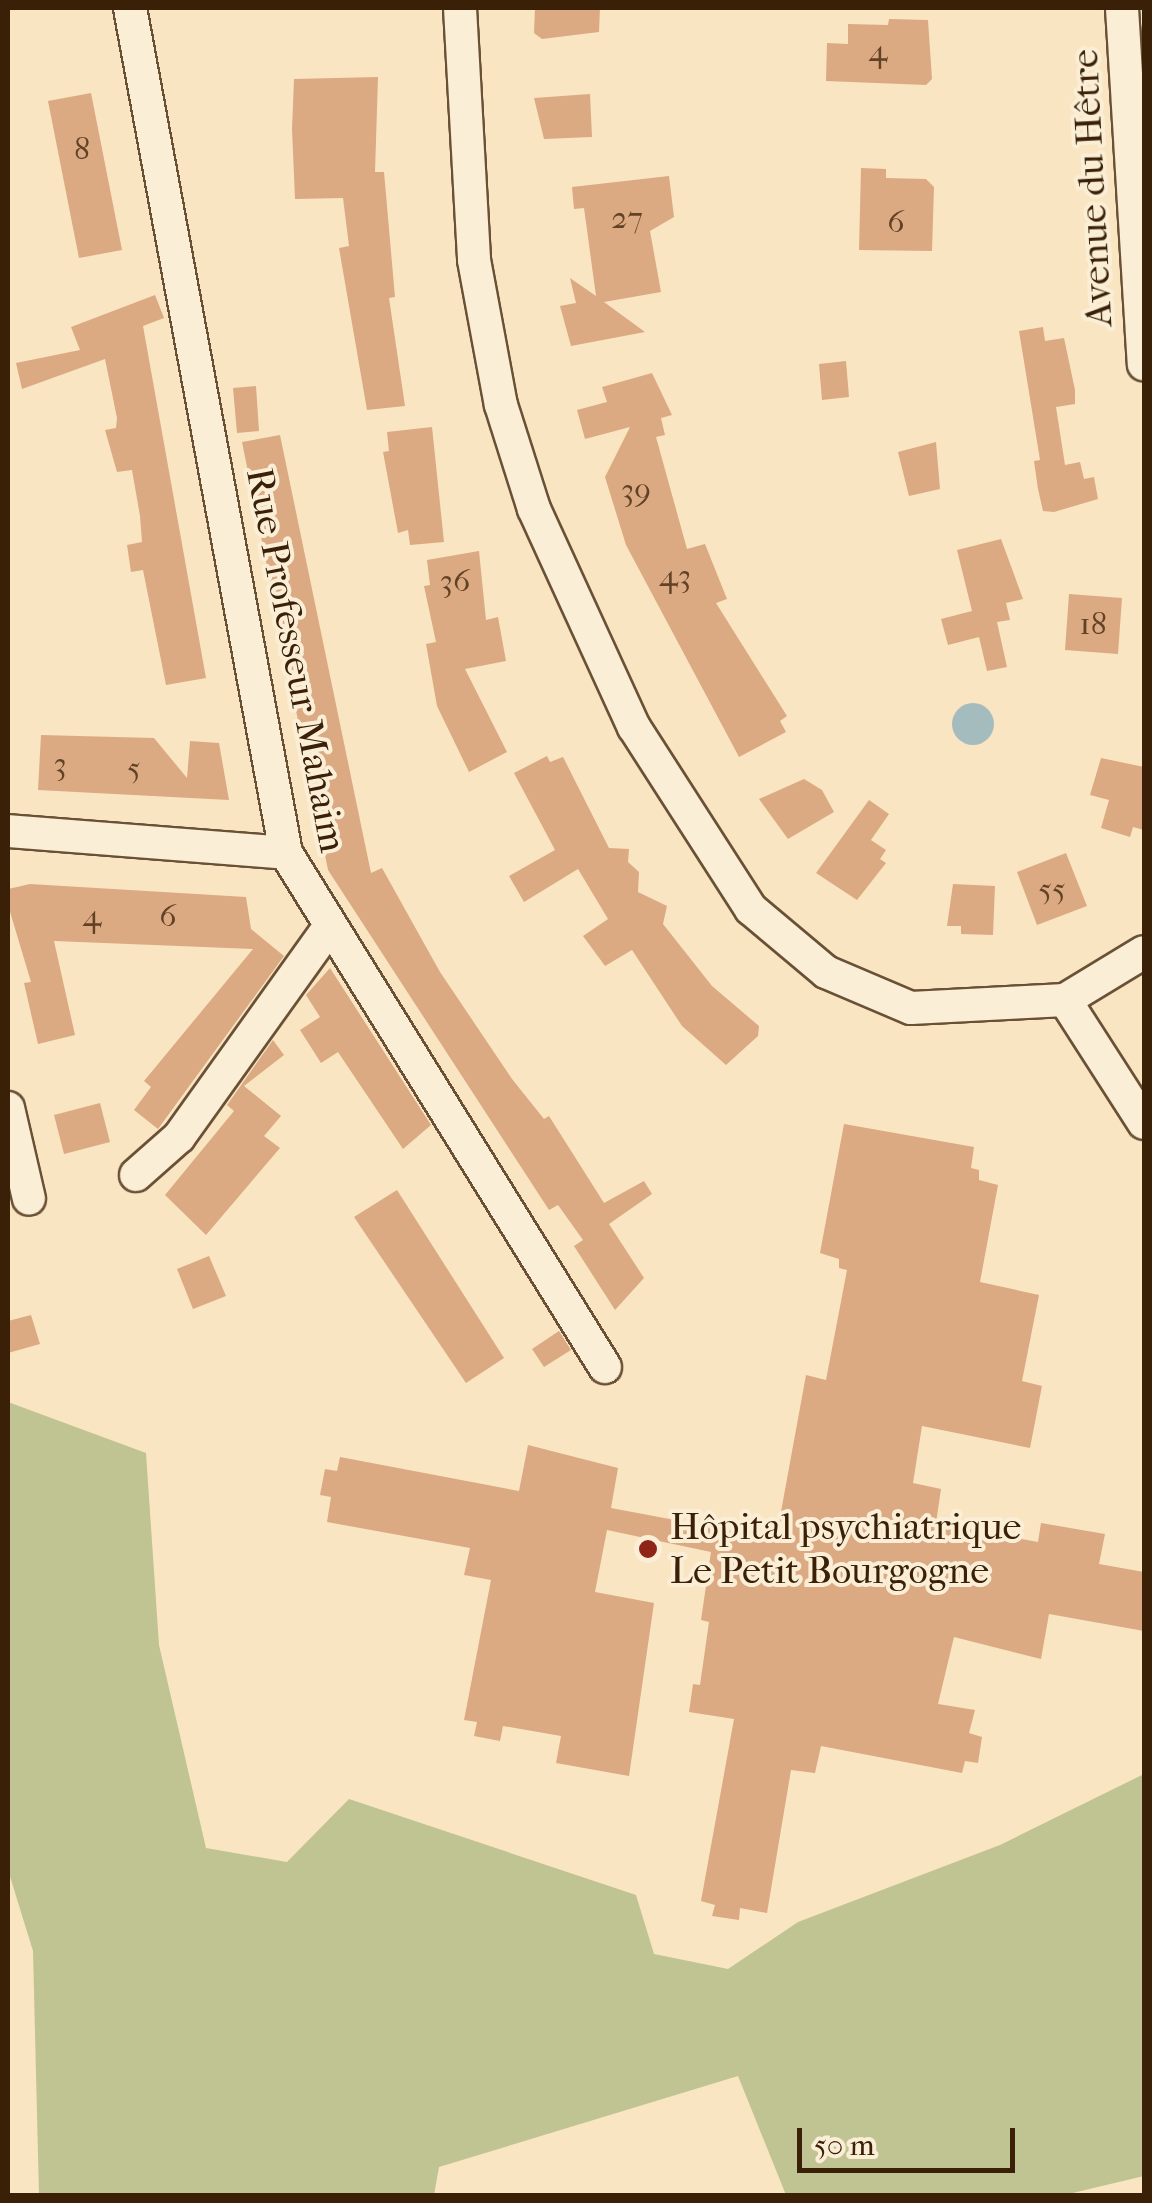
<!DOCTYPE html>
<html>
<head>
<meta charset="utf-8">
<style>
  body { margin:0 }
  #map { position:relative; width:1152px; height:2203px; overflow:hidden; background:#f9e5c1; font-family:"IM FELL French Canon",serif }
  div>[style] { position:absolute }
  .green>* { inset:0; background:#bfc492 }
  .water>* { inset:0; background:#a5bcbf }
  .round { border-radius:50% }
  .building>* { inset:0; background:#dbaa82 }
  .roads { filter:drop-shadow(2px 0 #6a5136) drop-shadow(-2px 0 #6a5136) drop-shadow(0 2px #6a5136) drop-shadow(0 -2px #6a5136) }
  .minor>* { height:32px; margin:-16px; padding:0 16px; transform-origin:16px; border-radius:16px; background:#fbeed7 }
  .dots>* { width:28px; height:28px; translate:-50% -50%; box-sizing:border-box; border:5px solid #fbeed7; border-radius:50% }
  span { translate:-50% -50%; white-space:nowrap; text-align:center; line-height:1.15; -webkit-text-stroke:8px #fbeed7; paint-order:stroke }
  .number-label { font-size:32px; color:#624226 }
  .number-label span { -webkit-text-stroke-width:0 }
  .street-label { font-size:38px; color:#3a2007 }
  .poi-label { font-size:38px; color:#3a2007 }
  .left { translate:0 -50%; text-align:left }
  .frame { position:absolute; inset:0; border:10px solid #3a2007; pointer-events:none }
  .scale { position:absolute; left:797px; top:2128px; width:218px; height:45px; box-sizing:border-box; border:5px solid #3a2007; border-top:0; padding-left:12px; font-size:30px; line-height:35px; white-space:nowrap; color:#3a2007; -webkit-text-stroke:8px #fbeed7; paint-order:stroke }
</style>
</head>
<body>
<div id="map">
  <div class="green">
    <i style="clip-path:polygon(8px 1402px,146px 1453px,159px 1645px,206px 1848px,287px 1862px,349px 1799px,636px 1895px,654px 1954px,728px 1969px,798px 1922px,1000px 1845px,1144px 1774px,1144px 2176px,1060px 2196px,786px 2195px,738px 2076px,439px 2167px,434px 2195px,39px 2195px,33px 1951px,8px 1870px)"></i>
  </div>
  <div class="water">
    <i class="round" style="left:952px;top:703px;width:42px;height:42px"></i>
  </div>
  <div class="building">
    <i style="clip-path:polygon(535px 8px,600px 8px,599px 32px,542px 39px,534px 33px)"></i>
    <i style="clip-path:polygon(889px 19px,928px 20px,932px 79px,926px 85px,826px 81px,827px 43px,848px 44px,848px 24px,888px 25px)"></i>
    <i style="clip-path:polygon(378px 77px,375px 172px,384px 172px,395px 297px,389px 298px,405px 406px,367px 410px,339px 248px,349px 246px,343px 198px,295px 199px,292px 129px,294px 79px)"></i>
    <i style="clip-path:polygon(91px 93px,122px 250px,79px 258px,48px 101px)"></i>
    <i style="clip-path:polygon(590px 94px,592px 137px,544px 139px,534px 98px)"></i>
    <i style="clip-path:polygon(861px 168px,886px 169px,886px 178px,926px 179px,934px 187px,932px 251px,859px 250px)"></i>
    <i style="clip-path:polygon(669px 176px,674px 217px,650px 231px,661px 292px,604px 302px,645px 332px,571px 346px,560px 306px,576px 303px,570px 278px,596px 296px,584px 208px,574px 209px,572px 187px)"></i>
    <i style="clip-path:polygon(155px 295px,164px 318px,143px 326px,206px 678px,166px 685px,143px 570px,131px 572px,127px 545px,142px 542px,140px 516px,132px 470px,117px 472px,105px 430px,116px 428px,117px 418px,105px 359px,22px 389px,16px 363px,80px 350px,71px 327px)"></i>
    <i style="clip-path:polygon(1043px 327px,1045px 341px,1064px 338px,1075px 390px,1075px 404px,1056px 407px,1065px 465px,1080px 462px,1084px 479px,1094px 477px,1098px 499px,1054px 512px,1043px 511px,1038px 489px,1034px 461px,1040px 460px,1019px 331px)"></i>
    <i style="clip-path:polygon(846px 361px,849px 397px,822px 400px,819px 364px)"></i>
    <i style="clip-path:polygon(652px 373px,672px 415px,661px 418px,665px 435px,656px 437px,687px 549px,705px 544px,727px 599px,716px 603px,787px 716px,780px 721px,786px 732px,739px 757px,626px 545px,605px 477px,630px 427px,585px 439px,577px 410px,607px 402px,602px 387px)"></i>
    <i style="clip-path:polygon(256px 386px,259px 431px,237px 433px,233px 388px)"></i>
    <i style="clip-path:polygon(432px 427px,444px 542px,410px 545px,408px 530px,398px 533px,383px 452px,389px 451px,387px 432px)"></i>
    <i style="clip-path:polygon(280px 435px,371px 873px,382px 868px,440px 972px,512px 1079px,544px 1119px,549px 1116px,604px 1203px,644px 1181px,652px 1194px,609px 1224px,644px 1278px,615px 1310px,574px 1246px,583px 1240px,558px 1205px,549px 1210px,328px 870px,242px 442px)"></i>
    <i style="clip-path:polygon(936px 442px,940px 489px,909px 496px,898px 452px)"></i>
    <i style="clip-path:polygon(1001px 539px,1023px 599px,1006px 603px,1010px 620px,997px 622px,1007px 667px,987px 671px,979px 637px,948px 645px,941px 619px,972px 611px,957px 550px)"></i>
    <i style="clip-path:polygon(479px 551px,486px 620px,498px 617px,506px 661px,465px 669px,507px 752px,469px 772px,437px 706px,426px 644px,436px 642px,424px 586px,430px 585px,427px 560px)"></i>
    <i style="clip-path:polygon(1069px 594px,1122px 598px,1118px 654px,1065px 650px)"></i>
    <i style="clip-path:polygon(41px 735px,154px 738px,187px 778px,190px 741px,219px 743px,229px 800px,38px 790px)"></i>
    <i style="clip-path:polygon(547px 756px,550px 762px,563px 757px,609px 848px,629px 849px,628px 862px,639px 872px,638px 892px,667px 906px,663px 924px,712px 986px,759px 1026px,758px 1036px,726px 1065px,682px 1026px,632px 950px,605px 966px,583px 936px,608px 919px,578px 869px,524px 902px,509px 876px,555px 850px,514px 773px)"></i>
    <i style="clip-path:polygon(1101px 758px,1144px 767px,1144px 830px,1133px 827px,1130px 837px,1101px 828px,1109px 800px,1090px 795px)"></i>
    <i style="clip-path:polygon(804px 779px,822px 790px,834px 812px,788px 839px,759px 799px)"></i>
    <i style="clip-path:polygon(869px 800px,889px 814px,871px 840px,886px 850px,880px 859px,886px 863px,857px 900px,816px 873px)"></i>
    <i style="clip-path:polygon(1066px 853px,1087px 906px,1037px 925px,1017px 872px)"></i>
    <i style="clip-path:polygon(30px 884px,246px 897px,251px 929px,284px 956px,158px 1129px,134px 1110px,151px 1087px,144px 1081px,253px 949px,54px 941px,75px 1035px,38px 1044px,24px 983px,31px 982px,8px 905px,8px 889px)"></i>
    <i style="clip-path:polygon(953px 884px,995px 886px,993px 935px,961px 934px,961px 926px,947px 926px)"></i>
    <i style="clip-path:polygon(330px 968px,431px 1125px,403px 1149px,338px 1052px,321px 1063px,300px 1030px,320px 1017px,306px 995px)"></i>
    <i style="clip-path:polygon(273px 1040px,284px 1055px,244px 1086px,281px 1116px,264px 1136px,280px 1148px,206px 1235px,165px 1195px,234px 1111px,227px 1105px)"></i>
    <i style="clip-path:polygon(100px 1103px,110px 1142px,64px 1154px,54px 1115px)"></i>
    <i style="clip-path:polygon(844px 1124px,974px 1147px,971px 1168px,979px 1170px,979px 1180px,998px 1185px,980px 1282px,1039px 1295px,1022px 1381px,1042px 1386px,1030px 1448px,922px 1426px,913px 1483px,941px 1489px,936px 1523px,1038px 1542px,1041px 1523px,1105px 1534px,1099px 1564px,1144px 1572px,1144px 1631px,1049px 1614px,1041px 1659px,954px 1637px,938px 1704px,975px 1710px,969px 1733px,982px 1737px,978px 1763px,965px 1761px,962px 1773px,821px 1746px,815px 1773px,791px 1770px,767px 1913px,740px 1908px,739px 1920px,712px 1916px,715px 1905px,701px 1901px,734px 1719px,689px 1712px,693px 1684px,700px 1685px,709px 1622px,701px 1620px,711px 1552px,607px 1530px,595px 1592px,654px 1603px,629px 1776px,556px 1763px,561px 1736px,503px 1726px,500px 1741px,474px 1736px,477px 1722px,464px 1720px,491px 1580px,464px 1575px,470px 1548px,327px 1522px,331px 1497px,320px 1495px,325px 1469px,337px 1471px,340px 1457px,519px 1491px,528px 1445px,618px 1468px,611px 1508px,776px 1539px,806px 1375px,826px 1380px,847px 1270px,839px 1268px,839px 1259px,820px 1253px)"></i>
    <i style="clip-path:polygon(397px 1190px,504px 1358px,466px 1383px,354px 1217px)"></i>
    <i style="clip-path:polygon(209px 1256px,226px 1296px,193px 1309px,177px 1269px)"></i>
    <i style="clip-path:polygon(31px 1315px,40px 1344px,8px 1353px,8px 1321px)"></i>
    <i style="clip-path:polygon(559px 1331px,571px 1350px,544px 1367px,532px 1349px)"></i>
  </div>
  <div class="roads">
    <div class="minor">
      <i style="left:130px;top:8px;width:859px;rotate:79.54deg"></i>
      <i style="left:286px;top:853px;width:605px;rotate:58.18deg"></i>
      <i style="left:460px;top:8px;width:252px;rotate:86.8deg"></i>
      <i style="left:474px;top:260px;width:147px;rotate:79.5deg"></i>
      <i style="left:501px;top:405px;width:109px;rotate:72.4deg"></i>
      <i style="left:534px;top:509px;width:240px;rotate:65.4deg"></i>
      <i style="left:634px;top:727px;width:216px;rotate:57.3deg"></i>
      <i style="left:751px;top:909px;width:98px;rotate:40deg"></i>
      <i style="left:826px;top:972px;width:92px;rotate:23deg"></i>
      <i style="left:911px;top:1008px;width:154px;rotate:-3deg"></i>
      <i style="left:1065px;top:1000px;width:92px;rotate:-31.3deg"></i>
      <i style="left:1122px;top:8px;width:357px;rotate:86.5deg"></i>
      <i style="left:8px;top:831px;width:279px;rotate:4.5deg"></i>
      <i style="left:1065px;top:1000px;width:146px;rotate:57.3deg"></i>
      <i style="left:8px;top:1108px;width:93px;rotate:77deg"></i>
      <i style="left:136px;top:1175px;width:57px;rotate:-41.5deg"></i>
      <i style="left:179px;top:1137px;width:256px;rotate:-54.4deg"></i>
    </div>
  </div>
  <div class="dots">
    <i style="left:648px;top:1549px;background:#8f2418"></i>
  </div>
  <div class="number-label">
    <span style="left:878px;top:51px">4</span>
    <span style="left:82px;top:149px">8</span>
    <span style="left:627px;top:218px">27</span>
    <span style="left:896px;top:222px">6</span>
    <span style="left:636px;top:490px">39</span>
    <span style="left:675px;top:576px">43</span>
    <span style="left:455px;top:581px">36</span>
    <span style="left:1093px;top:624px">18</span>
    <span style="left:60px;top:764px">3</span>
    <span style="left:134px;top:768px">5</span>
    <span style="left:1052px;top:889px">55</span>
    <span style="left:92px;top:916px">4</span>
    <span style="left:168px;top:916px">6</span>
  </div>
  <div class="street-label">
    <span style="left:1092px;top:188px;rotate:-93deg">Avenue du Hêtre</span>
    <span style="left:296px;top:660px;rotate:79deg">Rue Professeur Mahaim</span>
  </div>
  <div class="poi-label">
    <span class="left" style="left:670px;top:1549px">Hôpital psychiatrique<br>Le Petit Bourgogne</span>
  </div>
  <div class="frame"></div>
  <div class="scale">50 m</div>
</div>
</body>
</html>
